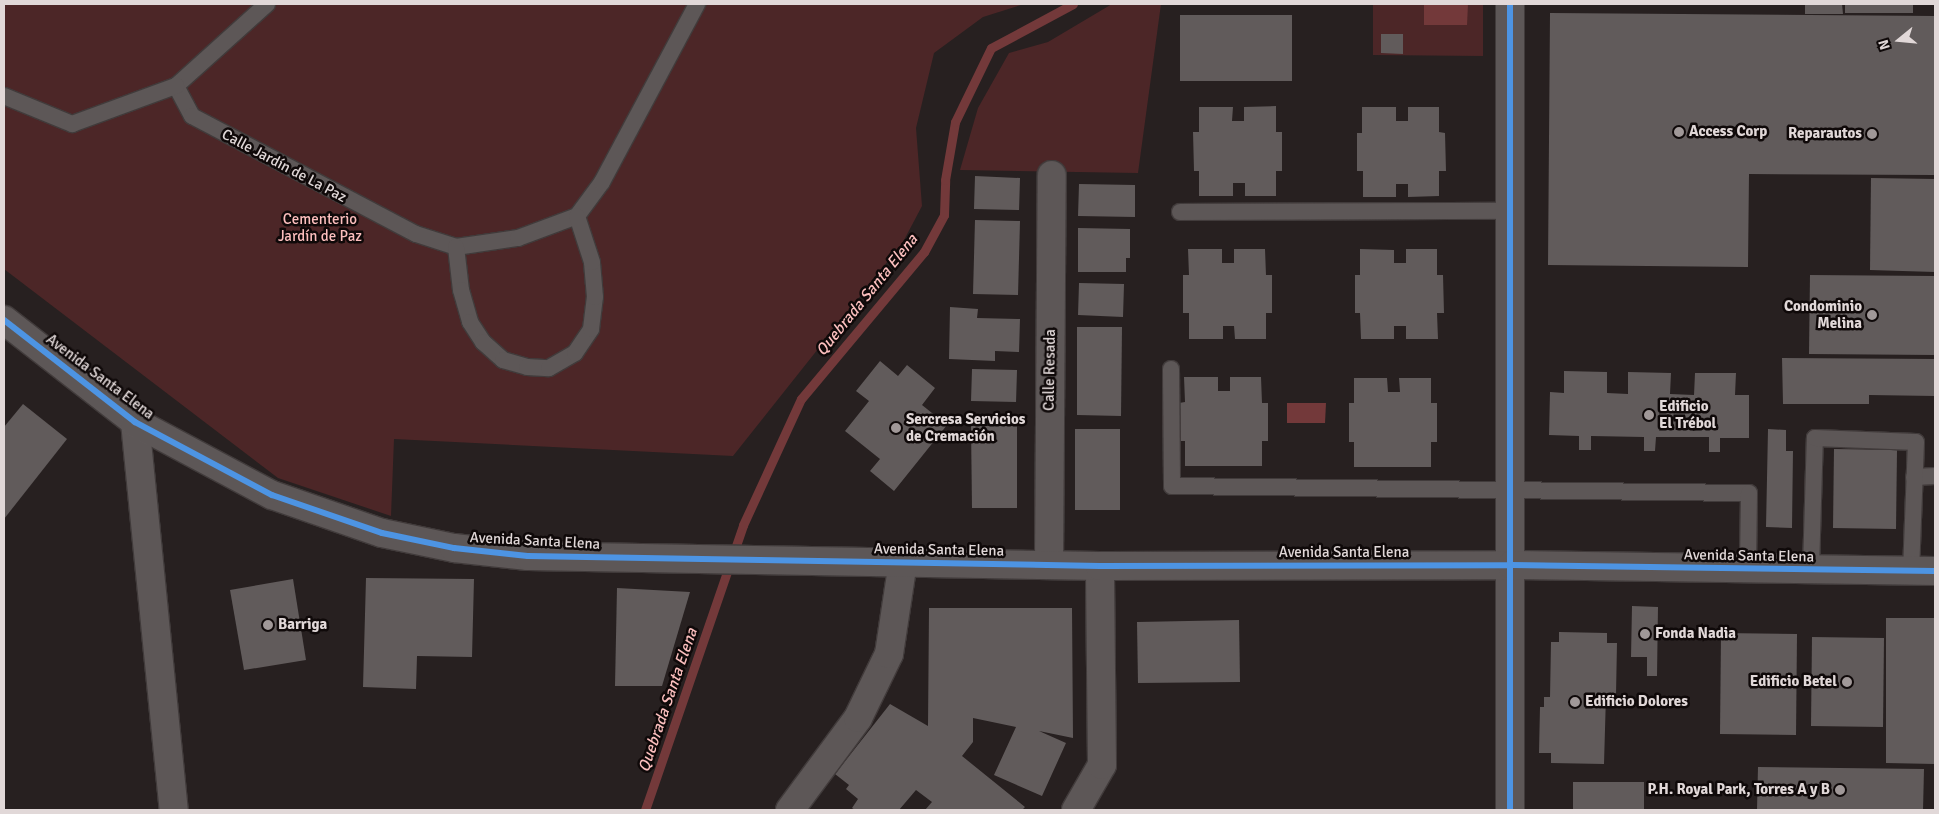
<!DOCTYPE html>
<html>
<head>
<meta charset="utf-8">
<style>
  body { margin:0 }
  #map { position:relative; width:1939px; height:814px; overflow:hidden; background:#272020; font-family:Signika,sans-serif }
  div>[style] { position:absolute }
  .green>* { inset:0; background:#4c2627 }
  .water>* { inset:0; background:#73393a }
  .stream>* { height:9px; margin:-4.5px; padding:0 4.5px; transform-origin:4.5px; border-radius:4.5px; background:#73393a }
  .building>* { inset:0; background:#615b5b }
  .roads { filter:drop-shadow(1px 0 #413b3b) drop-shadow(-1px 0 #413b3b) drop-shadow(0 1px #413b3b) drop-shadow(0 -1px #413b3b) }
  .service>* { height:16px; margin:-8px; padding:0 8px; transform-origin:8px; border-radius:8px; background:#5d5757 }
  .minor>* { height:28px; margin:-14px; padding:0 14px; transform-origin:14px; border-radius:14px; background:#5d5757 }
  .tertiary>* { height:28px; margin:-14px; padding:0 14px; transform-origin:14px; border-radius:14px; background:#5d5757 }
  .cycleway>* { height:6px; margin:-3px; padding:0 3px; transform-origin:3px; border-radius:3px; background:#4d94e3 }
  .dots>* { width:14px; height:14px; translate:-50% -50%; box-sizing:border-box; border:2px solid #0f0909; border-radius:50% }
  span { translate:-50% -50%; white-space:nowrap; text-align:center; line-height:1.15; -webkit-text-stroke:5px #0f0909; paint-order:stroke }
  .poi-label { font-size:15px; color:#e1d8d8; font-weight:700 }
  .left { translate:0 -50%; text-align:left }
  .right { translate:-100% -50%; text-align:right }
  .street-label { font-size:15px; color:#e1d8d8 }
  .park-label { font-size:15px; color:#fcbebd }
  .water-label { font-size:16px; color:#fcbfbe; font-style:italic }
  .frame { position:absolute; inset:0; border:5px solid #e1d8d8; pointer-events:none }
  .north { position:absolute; left:1874px; top:15px; width:50px; height:50px; -webkit-text-stroke:4px #0f0909; paint-order:stroke; rotate:253deg; font-size:14px; font-weight:700; line-height:20px; text-align:center; color:#e1d8d8 }
  .north::after { content:''; display:block; margin:auto; width:18px; height:22px; background:#e1d8d8; clip-path:polygon(50% 0,100% 100%,50% 72%,0 100%) }
</style>
</head>
<body>
<div id="map">
  <div class="green">
    <i style="clip-path:polygon(4px 4px,1024px 4px,983px 17px,934px 53px,916px 128px,922px 206px,903px 242px,733px 456px,394px 439px,391px 516px,278px 478px,4px 269px)"></i>
    <i style="clip-path:polygon(1112px 4px,1161px 4px,1138px 173px,960px 170px,978px 108px,1009px 53px,1048px 42px)"></i>
    <i style="clip-path:polygon(1373px 4px,1483px 4px,1483px 56px,1373px 55px)"></i>
  </div>
  <div class="water">
    <i style="clip-path:polygon(1424px 4px,1468px 4px,1467px 25px,1424px 25px)"></i>
    <i style="clip-path:polygon(1287px 403px,1326px 403px,1325px 423px,1287px 423px)"></i>
  </div>
  <div class="stream">
    <i style="left:645px;top:810px;width:301px;rotate:-71deg"></i>
    <i style="left:743px;top:525px;width:139px;rotate:-65.3deg"></i>
    <i style="left:801px;top:399px;width:192px;rotate:-50.1deg"></i>
    <i style="left:924px;top:252px;width:42px;rotate:-61.6deg"></i>
    <i style="left:944px;top:215px;width:35px;rotate:-88deg"></i>
    <i style="left:945px;top:180px;width:59px;rotate:-80.2deg"></i>
    <i style="left:955px;top:122px;width:82px;rotate:-64.1deg"></i>
    <i style="left:991px;top:48px;width:93px;rotate:-28.2deg"></i>
  </div>
  <div class="building">
    <i style="clip-path:polygon(1805px 4px,1842px 4px,1843px 14px,1805px 14px)"></i>
    <i style="clip-path:polygon(1845px 4px,1913px 4px,1913px 13px,1845px 13px)"></i>
    <i style="clip-path:polygon(1550px 13px,1935px 16px,1935px 175px,1749px 174px,1748px 267px,1548px 265px)"></i>
    <i style="clip-path:polygon(1180px 15px,1292px 15px,1292px 81px,1180px 81px)"></i>
    <i style="clip-path:polygon(1381px 34px,1403px 34px,1403px 54px,1381px 53px)"></i>
    <i style="clip-path:polygon(1276px 106px,1276px 132px,1282px 132px,1282px 171px,1276px 171px,1276px 196px,1245px 196px,1245px 183px,1233px 183px,1233px 196px,1199px 196px,1199px 171px,1194px 171px,1193px 132px,1199px 132px,1199px 107px,1233px 107px,1232px 121px,1244px 121px,1244px 107px)"></i>
    <i style="clip-path:polygon(1362px 107px,1396px 107px,1396px 121px,1408px 121px,1408px 107px,1439px 107px,1439px 132px,1445px 133px,1446px 171px,1439px 171px,1439px 196px,1408px 197px,1408px 184px,1396px 184px,1396px 197px,1363px 197px,1363px 171px,1357px 171px,1357px 133px,1362px 133px)"></i>
    <i style="clip-path:polygon(975px 176px,1020px 178px,1019px 210px,974px 209px)"></i>
    <i style="clip-path:polygon(1871px 178px,1935px 179px,1935px 272px,1870px 270px)"></i>
    <i style="clip-path:polygon(1079px 184px,1135px 185px,1135px 217px,1078px 216px)"></i>
    <i style="clip-path:polygon(975px 220px,1020px 221px,1018px 295px,973px 294px)"></i>
    <i style="clip-path:polygon(1078px 228px,1130px 229px,1130px 258px,1126px 258px,1126px 272px,1078px 272px)"></i>
    <i style="clip-path:polygon(1188px 249px,1222px 249px,1222px 263px,1234px 263px,1234px 249px,1265px 249px,1266px 275px,1272px 275px,1272px 313px,1266px 313px,1266px 339px,1235px 339px,1234px 326px,1223px 326px,1223px 339px,1189px 339px,1189px 313px,1183px 313px,1183px 275px,1189px 275px)"></i>
    <i style="clip-path:polygon(1360px 249px,1394px 250px,1394px 263px,1406px 263px,1406px 249px,1437px 249px,1437px 275px,1443px 275px,1444px 313px,1437px 313px,1438px 339px,1406px 339px,1406px 326px,1394px 326px,1394px 339px,1361px 339px,1360px 313px,1355px 313px,1355px 275px,1360px 275px)"></i>
    <i style="clip-path:polygon(1810px 275px,1935px 276px,1935px 355px,1809px 354px)"></i>
    <i style="clip-path:polygon(1079px 283px,1124px 284px,1123px 317px,1078px 315px)"></i>
    <i style="clip-path:polygon(950px 307px,978px 309px,977px 318px,1020px 319px,1019px 352px,995px 351px,995px 361px,949px 359px)"></i>
    <i style="clip-path:polygon(1077px 327px,1122px 327px,1121px 416px,1077px 415px)"></i>
    <i style="clip-path:polygon(1782px 358px,1935px 359px,1935px 396px,1869px 395px,1869px 404px,1783px 404px)"></i>
    <i style="clip-path:polygon(880px 361px,898px 376px,907px 365px,935px 388px,922px 405px,947px 425px,894px 491px,870px 471px,880px 459px,845px 431px,869px 401px,856px 391px)"></i>
    <i style="clip-path:polygon(972px 369px,1017px 370px,1016px 402px,971px 401px)"></i>
    <i style="clip-path:polygon(1564px 371px,1607px 372px,1607px 393px,1628px 394px,1628px 372px,1671px 373px,1670px 394px,1694px 395px,1695px 373px,1736px 373px,1735px 395px,1749px 395px,1749px 438px,1720px 438px,1720px 452px,1709px 452px,1709px 437px,1656px 437px,1655px 451px,1644px 451px,1644px 437px,1591px 436px,1591px 450px,1579px 450px,1579px 436px,1549px 435px,1550px 392px,1564px 393px)"></i>
    <i style="clip-path:polygon(1184px 377px,1218px 377px,1218px 391px,1230px 391px,1230px 377px,1261px 377px,1262px 403px,1268px 403px,1268px 441px,1262px 441px,1262px 466px,1185px 466px,1185px 441px,1179px 441px,1179px 403px,1185px 402px)"></i>
    <i style="clip-path:polygon(1354px 378px,1387px 378px,1388px 392px,1400px 392px,1399px 378px,1431px 378px,1431px 403px,1437px 403px,1437px 442px,1431px 442px,1431px 467px,1354px 467px,1354px 442px,1349px 442px,1349px 403px,1354px 403px)"></i>
    <i style="clip-path:polygon(23px 404px,67px 439px,4px 519px,4px 427px)"></i>
    <i style="clip-path:polygon(971px 426px,1017px 426px,1017px 508px,972px 508px)"></i>
    <i style="clip-path:polygon(1075px 429px,1120px 429px,1120px 510px,1075px 510px)"></i>
    <i style="clip-path:polygon(1768px 429px,1786px 430px,1786px 451px,1793px 451px,1792px 528px,1766px 527px)"></i>
    <i style="clip-path:polygon(1834px 449px,1897px 450px,1896px 529px,1833px 528px)"></i>
    <i style="clip-path:polygon(366px 578px,474px 579px,472px 657px,417px 656px,416px 689px,363px 687px)"></i>
    <i style="clip-path:polygon(293px 579px,306px 660px,244px 670px,230px 590px)"></i>
    <i style="clip-path:polygon(617px 588px,690px 592px,662px 686px,615px 686px)"></i>
    <i style="clip-path:polygon(1632px 606px,1658px 607px,1657px 676px,1647px 676px,1647px 657px,1631px 657px)"></i>
    <i style="clip-path:polygon(929px 608px,1072px 608px,1073px 738px,1039px 731px,1066px 743px,1042px 796px,994px 775px,1016px 727px,973px 718px,973px 742px,962px 756px,1025px 807px,1022px 810px,925px 810px,932px 802px,916px 790px,899px 810px,855px 810px,852px 808px,858px 799px,846px 789px,849px 785px,835px 774px,890px 704px,928px 726px)"></i>
    <i style="clip-path:polygon(1886px 618px,1935px 618px,1935px 764px,1886px 763px)"></i>
    <i style="clip-path:polygon(1239px 620px,1240px 682px,1138px 683px,1137px 622px)"></i>
    <i style="clip-path:polygon(1559px 632px,1607px 633px,1607px 643px,1617px 643px,1616px 695px,1606px 695px,1604px 764px,1551px 763px,1551px 753px,1539px 753px,1540px 707px,1544px 707px,1544px 697px,1550px 697px,1551px 642px,1559px 642px)"></i>
    <i style="clip-path:polygon(1721px 633px,1797px 634px,1796px 735px,1720px 734px)"></i>
    <i style="clip-path:polygon(1812px 637px,1884px 638px,1883px 727px,1811px 726px)"></i>
    <i style="clip-path:polygon(1758px 767px,1924px 769px,1923px 810px,1757px 810px)"></i>
    <i style="clip-path:polygon(1573px 782px,1644px 782px,1644px 810px,1573px 810px)"></i>
  </div>
  <div class="roads">
    <div class="service">
      <i style="left:267px;top:4px;width:122px;rotate:138deg"></i>
      <i style="left:176px;top:86px;width:34px;rotate:62deg"></i>
      <i style="left:192px;top:116px;width:253px;rotate:27.8deg"></i>
      <i style="left:416px;top:234px;width:42px;rotate:18deg"></i>
      <i style="left:456px;top:247px;width:63px;rotate:-8.3deg"></i>
      <i style="left:518px;top:238px;width:63px;rotate:-20.4deg"></i>
      <i style="left:577px;top:216px;width:42px;rotate:-53.7deg"></i>
      <i style="left:602px;top:182px;width:202px;rotate:-61.9deg"></i>
      <i style="left:4px;top:96px;width:74px;rotate:22.4deg"></i>
      <i style="left:72px;top:124px;width:111px;rotate:-20.1deg"></i>
      <i style="left:1180px;top:212px;width:329px;rotate:-0.2deg"></i>
      <i style="left:456px;top:247px;width:43px;rotate:83.4deg"></i>
      <i style="left:461px;top:290px;width:33px;rotate:74deg"></i>
      <i style="left:470px;top:322px;width:24px;rotate:57deg"></i>
      <i style="left:483px;top:342px;width:27px;rotate:42deg"></i>
      <i style="left:503px;top:360px;width:25px;rotate:16deg"></i>
      <i style="left:527px;top:367px;width:22px;rotate:3deg"></i>
      <i style="left:549px;top:368px;width:30px;rotate:-30deg"></i>
      <i style="left:575px;top:353px;width:29px;rotate:-56deg"></i>
      <i style="left:591px;top:329px;width:32px;rotate:-83deg"></i>
      <i style="left:595px;top:297px;width:35px;rotate:-95deg"></i>
      <i style="left:592px;top:262px;width:48px;rotate:-108.1deg"></i>
      <i style="left:1171px;top:369px;width:117px;rotate:89.5deg"></i>
      <i style="left:1172px;top:486px;width:577px;rotate:0.7deg"></i>
      <i style="left:1749px;top:493px;width:75px;rotate:90.8deg"></i>
      <i style="left:1914px;top:477px;width:21px;rotate:-3deg"></i>
      <i style="left:1811px;top:569px;width:131px;rotate:-88.3deg"></i>
      <i style="left:1815px;top:438px;width:101px;rotate:2.3deg"></i>
      <i style="left:1916px;top:442px;width:128px;rotate:92.2deg"></i>
    </div>
    <div class="minor">
      <i style="left:135px;top:422px;width:390px;rotate:84.3deg"></i>
      <i style="left:1049px;top:565px;width:390px;rotate:-89.6deg"></i>
      <i style="left:790px;top:810px;width:114px;rotate:-53.5deg"></i>
      <i style="left:858px;top:718px;width:71px;rotate:-64.2deg"></i>
      <i style="left:889px;top:654px;width:94px;rotate:-81.4deg"></i>
      <i style="left:1076px;top:810px;width:52px;rotate:-60deg"></i>
      <i style="left:1102px;top:765px;width:199px;rotate:-90.6deg"></i>
      <i style="left:1510px;top:810px;width:806px;rotate:-90deg"></i>
    </div>
    <div class="tertiary">
      <i style="left:4px;top:320px;width:166px;rotate:37.9deg"></i>
      <i style="left:135px;top:422px;width:155px;rotate:28.1deg"></i>
      <i style="left:272px;top:495px;width:116px;rotate:19.1deg"></i>
      <i style="left:382px;top:533px;width:74px;rotate:11.8deg"></i>
      <i style="left:454px;top:548px;width:74px;rotate:6.2deg"></i>
      <i style="left:528px;top:556px;width:572px;rotate:1deg"></i>
      <i style="left:1100px;top:566px;width:412px;rotate:-0.1deg"></i>
      <i style="left:1512px;top:565px;width:423px;rotate:0.8deg"></i>
    </div>
  </div>
  <div class="cycleway">
    <i style="left:4px;top:320px;width:166px;rotate:37.9deg"></i>
    <i style="left:135px;top:422px;width:155px;rotate:28.1deg"></i>
    <i style="left:272px;top:495px;width:116px;rotate:19.1deg"></i>
    <i style="left:382px;top:533px;width:74px;rotate:11.8deg"></i>
    <i style="left:454px;top:548px;width:74px;rotate:6.2deg"></i>
    <i style="left:528px;top:556px;width:572px;rotate:1deg"></i>
    <i style="left:1100px;top:566px;width:412px;rotate:-0.1deg"></i>
    <i style="left:1512px;top:565px;width:423px;rotate:0.8deg"></i>
    <i style="left:1510px;top:810px;width:806px;rotate:-90deg"></i>
  </div>
  <div class="dots">
    <i style="left:1679px;top:132px;background:#a09898"></i>
    <i style="left:1872px;top:134px;background:#a09898"></i>
    <i style="left:1872px;top:315px;background:#a09898"></i>
    <i style="left:1649px;top:415px;background:#a09898"></i>
    <i style="left:896px;top:428px;background:#a09898"></i>
    <i style="left:268px;top:625px;background:#a09898"></i>
    <i style="left:1645px;top:634px;background:#a09898"></i>
    <i style="left:1847px;top:682px;background:#a09898"></i>
    <i style="left:1575px;top:702px;background:#a09898"></i>
    <i style="left:1840px;top:790px;background:#a09898"></i>
  </div>
  <div class="poi-label">
    <span class="left" style="left:1689px;top:132px">Access Corp</span>
    <span class="right" style="left:1862px;top:134px">Reparautos</span>
    <span class="right" style="left:1862px;top:315px">Condominio<br>Melina</span>
    <span class="left" style="left:1659px;top:415px">Edificio<br>El Trébol</span>
    <span class="left" style="left:906px;top:428px">Sercresa Servicios<br>de Cremación</span>
    <span class="left" style="left:278px;top:625px">Barriga</span>
    <span class="left" style="left:1655px;top:634px">Fonda Nadia</span>
    <span class="right" style="left:1837px;top:682px">Edificio Betel</span>
    <span class="left" style="left:1585px;top:702px">Edificio Dolores</span>
    <span class="right" style="left:1830px;top:790px">P.H. Royal Park, Torres A y B</span>
  </div>
  <div class="street-label">
    <span style="left:284px;top:166px;rotate:28deg">Calle Jardín de La Paz</span>
    <span style="left:1050px;top:370px;rotate:-89deg">Calle Resada</span>
    <span style="left:100px;top:377px;rotate:37deg">Avenida Santa Elena</span>
    <span style="left:535px;top:541px;rotate:3deg">Avenida Santa Elena</span>
    <span style="left:939px;top:550px;rotate:1deg">Avenida Santa Elena</span>
    <span style="left:1344px;top:553px">Avenida Santa Elena</span>
    <span style="left:1749px;top:556px;rotate:1deg">Avenida Santa Elena</span>
  </div>
  <div class="park-label">
    <span style="left:320px;top:228px">Cementerio<br>Jardín de Paz</span>
  </div>
  <div class="water-label">
    <span style="left:867px;top:295px;rotate:-51deg">Quebrada Santa Elena</span>
    <span style="left:668px;top:700px;rotate:-71deg">Quebrada Santa Elena</span>
  </div>
  <div class="frame"></div>
  <div class="north">N</div>
</div>
</body>
</html>
